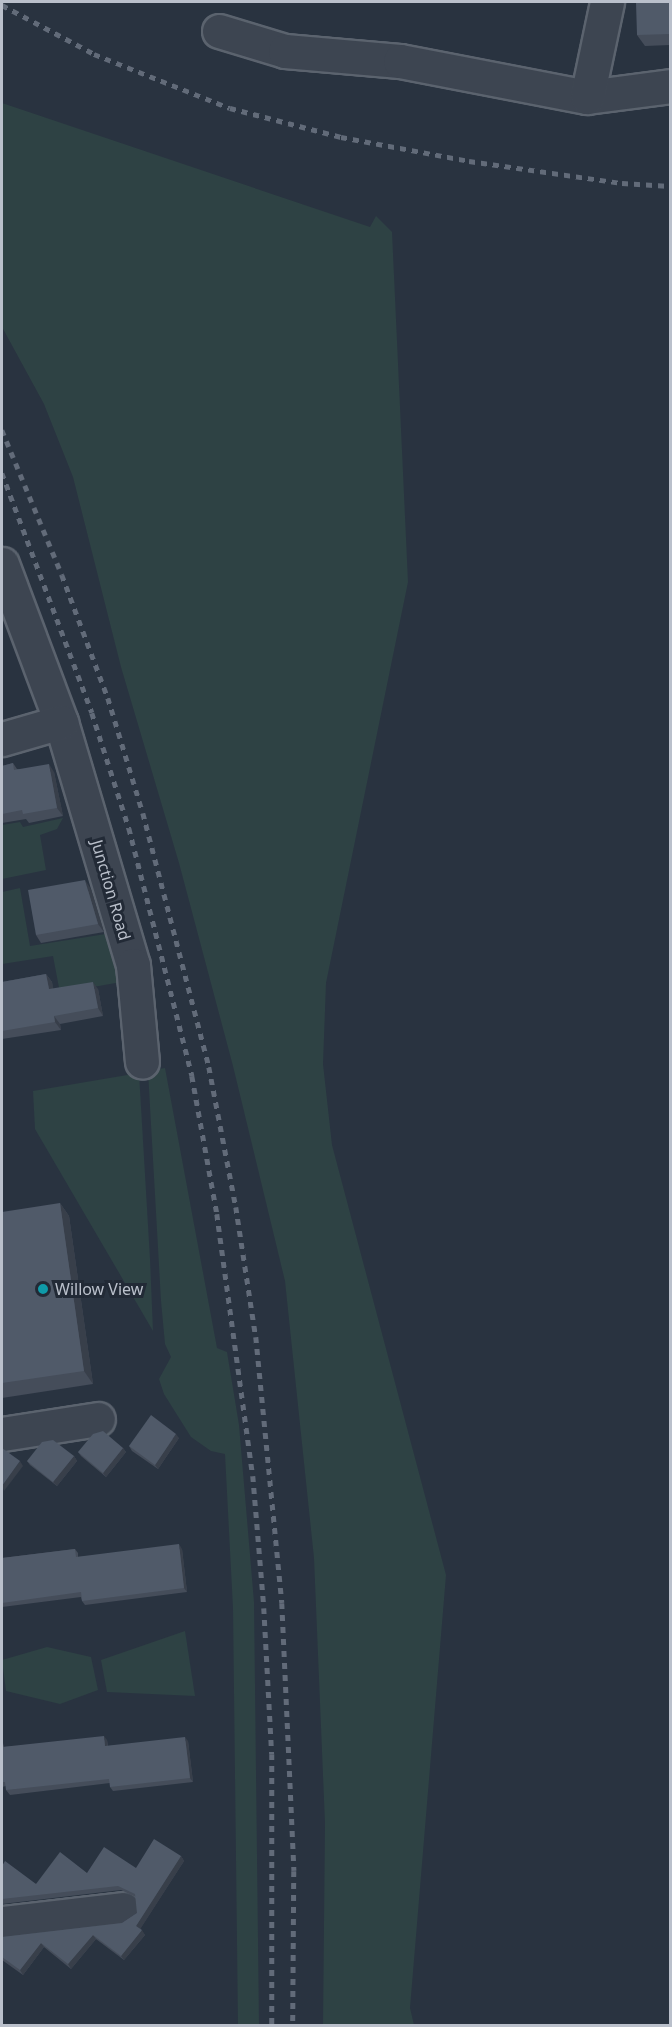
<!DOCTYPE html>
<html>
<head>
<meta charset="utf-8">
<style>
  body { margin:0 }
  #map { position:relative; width:672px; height:2027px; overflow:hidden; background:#293340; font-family:"Noto Sans",sans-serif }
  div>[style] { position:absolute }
  .green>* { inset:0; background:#2e4244 }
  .roads { filter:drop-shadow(2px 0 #5b636e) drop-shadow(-2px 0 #5b636e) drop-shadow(0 2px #5b636e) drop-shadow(0 -2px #5b636e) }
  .minor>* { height:33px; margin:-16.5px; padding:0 16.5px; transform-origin:16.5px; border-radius:16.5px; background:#3d4551 }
  .rail>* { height:4.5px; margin-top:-2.25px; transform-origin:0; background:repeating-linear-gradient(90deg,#626b79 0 6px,transparent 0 12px) }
  .wall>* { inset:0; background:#454d5a }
  .shaded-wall>* { inset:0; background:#383f4a }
  .building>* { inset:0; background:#505a69 }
  .dots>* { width:16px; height:16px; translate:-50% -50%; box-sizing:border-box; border:3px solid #222a36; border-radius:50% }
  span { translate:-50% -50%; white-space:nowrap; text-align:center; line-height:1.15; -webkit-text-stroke:6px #222a36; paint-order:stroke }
  .street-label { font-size:16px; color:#bac0cb }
  .poi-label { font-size:16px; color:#bac0cb }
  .left { translate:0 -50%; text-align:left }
  .frame { position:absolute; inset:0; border:3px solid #bac0cb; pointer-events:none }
</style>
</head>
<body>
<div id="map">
  <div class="green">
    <i style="clip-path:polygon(2px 103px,370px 227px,376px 216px,392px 232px,408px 582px,326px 983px,323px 1064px,332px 1145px,446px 1575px,410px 2008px,414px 2025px,323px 2025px,325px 1823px,314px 1558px,285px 1281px,233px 1066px,179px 863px,121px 667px,73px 477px,44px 404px,2px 327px)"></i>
    <i style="clip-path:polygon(63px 818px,57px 829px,40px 835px,46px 870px,2px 879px,2px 825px,20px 822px,23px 827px)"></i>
    <i style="clip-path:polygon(20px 888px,30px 946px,112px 933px,121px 982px,60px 993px,53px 956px,2px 964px,2px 892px)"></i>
    <i style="clip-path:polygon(165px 1068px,217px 1348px,227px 1352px,239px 1425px,254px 1602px,259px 2025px,238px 2025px,233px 1608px,225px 1454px,211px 1451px,191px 1437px,164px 1394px,159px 1379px,171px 1357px,165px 1344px,161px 1301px,148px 1071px)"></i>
    <i style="clip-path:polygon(139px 1073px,150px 1259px,153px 1331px,35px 1129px,33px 1091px)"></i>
    <i style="clip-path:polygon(185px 1631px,195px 1696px,107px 1692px,101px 1660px)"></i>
    <i style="clip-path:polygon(47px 1647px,91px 1657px,98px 1690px,60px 1704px,6px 1691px,2px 1660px)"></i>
  </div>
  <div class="roads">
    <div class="minor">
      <i style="left:219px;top:31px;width:69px;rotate:16.9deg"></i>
      <i style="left:285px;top:51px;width:115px;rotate:5deg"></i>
      <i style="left:400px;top:61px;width:190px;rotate:10.9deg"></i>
      <i style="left:587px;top:97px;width:84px;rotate:-7.5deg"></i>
      <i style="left:587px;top:97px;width:97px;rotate:-78.1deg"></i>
      <i style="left:2px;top:564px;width:169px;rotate:69.5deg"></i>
      <i style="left:61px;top:722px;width:253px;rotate:73.5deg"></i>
      <i style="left:133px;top:965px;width:97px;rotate:84.7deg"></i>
      <i style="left:2px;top:739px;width:61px;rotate:-16.1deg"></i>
      <i style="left:2px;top:1434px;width:97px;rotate:-8.9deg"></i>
      <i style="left:2px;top:1923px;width:122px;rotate:-6.6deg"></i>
    </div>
  </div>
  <div class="rail">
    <i style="left:2px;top:5px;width:104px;rotate:28deg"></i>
    <i style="left:94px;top:54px;width:146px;rotate:21.7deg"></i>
    <i style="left:230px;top:108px;width:115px;rotate:14.6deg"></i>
    <i style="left:341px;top:137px;width:130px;rotate:10.6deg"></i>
    <i style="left:469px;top:161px;width:155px;rotate:8.2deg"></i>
    <i style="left:622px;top:183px;width:48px;rotate:3.6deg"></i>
    <i style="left:2px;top:430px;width:157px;rotate:67.5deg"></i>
    <i style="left:62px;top:575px;width:131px;rotate:69.5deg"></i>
    <i style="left:108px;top:698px;width:120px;rotate:73.1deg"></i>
    <i style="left:143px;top:813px;width:262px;rotate:75.4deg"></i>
    <i style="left:209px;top:1067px;width:143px;rotate:79.1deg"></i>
    <i style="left:236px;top:1207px;width:132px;rotate:81.3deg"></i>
    <i style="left:256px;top:1337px;width:267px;rotate:84.4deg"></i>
    <i style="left:282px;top:1603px;width:268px;rotate:87.4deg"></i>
    <i style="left:294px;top:1871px;width:155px;rotate:90.4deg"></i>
    <i style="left:2px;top:473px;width:256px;rotate:69.4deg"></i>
    <i style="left:92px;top:713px;width:121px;rotate:72.2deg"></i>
    <i style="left:129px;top:828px;width:256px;rotate:75.7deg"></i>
    <i style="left:192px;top:1076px;width:140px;rotate:79.7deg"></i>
    <i style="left:217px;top:1214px;width:264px;rotate:82.2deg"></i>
    <i style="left:253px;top:1476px;width:132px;rotate:85.2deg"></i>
    <i style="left:264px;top:1608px;width:146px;rotate:86.9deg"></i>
    <i style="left:272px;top:1754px;width:272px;rotate:90deg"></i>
  </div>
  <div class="wall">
    <i style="clip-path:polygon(670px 2px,670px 45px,645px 46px,637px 35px)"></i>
    <i style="clip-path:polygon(13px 763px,17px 769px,54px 772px,63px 816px,29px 823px,26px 819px,2px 823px,2px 766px)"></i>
    <i style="clip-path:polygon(91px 889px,104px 932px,41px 943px,36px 935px)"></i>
    <i style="clip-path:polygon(46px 974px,52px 982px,53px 989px,98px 989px,103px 1016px,60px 1024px,61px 1030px,2px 1039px,2px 982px)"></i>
    <i style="clip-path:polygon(60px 1203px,69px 1216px,93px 1384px,2px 1398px,2px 1315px)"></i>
    <i style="clip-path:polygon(179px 1438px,158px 1469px,132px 1451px,129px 1446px)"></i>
    <i style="clip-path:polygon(123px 1448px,126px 1452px,106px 1477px,81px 1456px,78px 1452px)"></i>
    <i style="clip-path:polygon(74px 1456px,77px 1461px,57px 1486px,30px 1465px,27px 1461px)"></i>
    <i style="clip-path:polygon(75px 1549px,78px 1553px,78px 1557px,182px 1549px,187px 1592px,85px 1605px,82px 1601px,81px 1597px,2px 1607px,2px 1558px)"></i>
    <i style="clip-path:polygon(2px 1740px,3px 1743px,4px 1747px,107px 1740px,108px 1746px,188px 1741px,193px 1782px,113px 1791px,110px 1787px,110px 1783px,10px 1795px,6px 1790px,6px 1786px,2px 1787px)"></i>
    <i style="clip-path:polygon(181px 1856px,184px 1861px,140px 1929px,145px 1935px,124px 1960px,96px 1939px,71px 1969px,44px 1947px,23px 1975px,2px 1960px,2px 1937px,122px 1923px,137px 1913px,136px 1897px,121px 1890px,2px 1904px,2px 1866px,36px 1884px,87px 1873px,136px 1868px)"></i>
  </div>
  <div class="shaded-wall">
    <i style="clip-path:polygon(49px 764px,54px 772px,63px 816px,57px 808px)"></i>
    <i style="clip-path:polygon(85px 880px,91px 889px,104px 932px,98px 924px)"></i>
    <i style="clip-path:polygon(46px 974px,52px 982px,55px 997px,49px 989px)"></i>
    <i style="clip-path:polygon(93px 982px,98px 989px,103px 1016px,98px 1008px)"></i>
    <i style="clip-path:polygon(54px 1016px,60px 1024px,61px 1030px,55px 1022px)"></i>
    <i style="clip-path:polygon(60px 1203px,69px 1216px,93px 1384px,84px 1371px)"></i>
    <i style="clip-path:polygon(176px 1434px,179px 1438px,158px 1469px,155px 1465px)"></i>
    <i style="clip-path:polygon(123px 1448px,126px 1452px,106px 1477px,103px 1473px)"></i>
    <i style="clip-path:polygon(74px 1456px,77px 1461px,57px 1486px,53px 1482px)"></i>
    <i style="clip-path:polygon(20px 1461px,23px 1466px,4px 1491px,2px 1486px)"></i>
    <i style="clip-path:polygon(179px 1544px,182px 1549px,187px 1592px,184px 1588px)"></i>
    <i style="clip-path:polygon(104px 1736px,107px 1740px,108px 1750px,105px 1746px)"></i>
    <i style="clip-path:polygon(185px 1737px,188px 1741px,193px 1782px,190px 1778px)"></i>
    <i style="clip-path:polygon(181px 1856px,184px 1861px,139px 1931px,136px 1926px)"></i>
    <i style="clip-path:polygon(142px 1930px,145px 1935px,124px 1960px,121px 1956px)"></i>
    <i style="clip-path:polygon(93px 1935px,96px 1939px,71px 1969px,68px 1964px)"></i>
    <i style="clip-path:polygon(41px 1943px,44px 1947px,23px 1975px,20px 1970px)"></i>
  </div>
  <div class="building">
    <i style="clip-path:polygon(636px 2px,670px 2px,670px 34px,637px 35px)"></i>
    <i style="clip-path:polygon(13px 763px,14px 770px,49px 764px,57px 808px,23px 814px,22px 810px,2px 814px,2px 766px)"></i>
    <i style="clip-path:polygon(85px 880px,98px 924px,36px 935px,28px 890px)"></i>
    <i style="clip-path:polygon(46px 974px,49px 989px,93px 982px,98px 1008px,54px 1016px,55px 1022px,2px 1031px,2px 982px)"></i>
    <i style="clip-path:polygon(60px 1203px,84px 1371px,2px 1383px,2px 1212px)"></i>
    <i style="clip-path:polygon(151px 1415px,176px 1434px,155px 1465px,129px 1446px)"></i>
    <i style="clip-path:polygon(103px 1431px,123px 1448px,103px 1473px,78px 1452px,93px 1434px)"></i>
    <i style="clip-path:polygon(53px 1440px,74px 1456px,53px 1482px,27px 1461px,42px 1442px)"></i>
    <i style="clip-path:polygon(2px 1448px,20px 1461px,2px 1486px)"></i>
    <i style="clip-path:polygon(179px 1544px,184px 1588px,82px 1601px,81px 1592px,2px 1603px,2px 1558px,75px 1549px,76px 1557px)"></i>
    <i style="clip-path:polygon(104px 1736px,105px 1746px,185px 1737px,190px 1778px,110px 1787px,109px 1779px,6px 1790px,5px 1782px,2px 1782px,2px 1747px)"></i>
    <i style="clip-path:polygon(154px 1839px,181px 1856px,136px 1926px,142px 1930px,121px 1956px,93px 1935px,68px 1964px,41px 1943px,20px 1970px,2px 1957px,2px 1937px,122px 1923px,137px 1913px,135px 1894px,118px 1886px,2px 1899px,2px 1866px,5px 1861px,36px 1884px,60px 1852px,87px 1873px,104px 1847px,136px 1868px)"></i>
  </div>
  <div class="dots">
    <i style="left:43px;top:1289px;background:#0f9aa8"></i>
  </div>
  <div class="street-label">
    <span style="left:111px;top:890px;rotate:74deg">Junction Road</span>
  </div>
  <div class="poi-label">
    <span class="left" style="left:55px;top:1289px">Willow View</span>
  </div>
  <div class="frame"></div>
</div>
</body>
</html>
